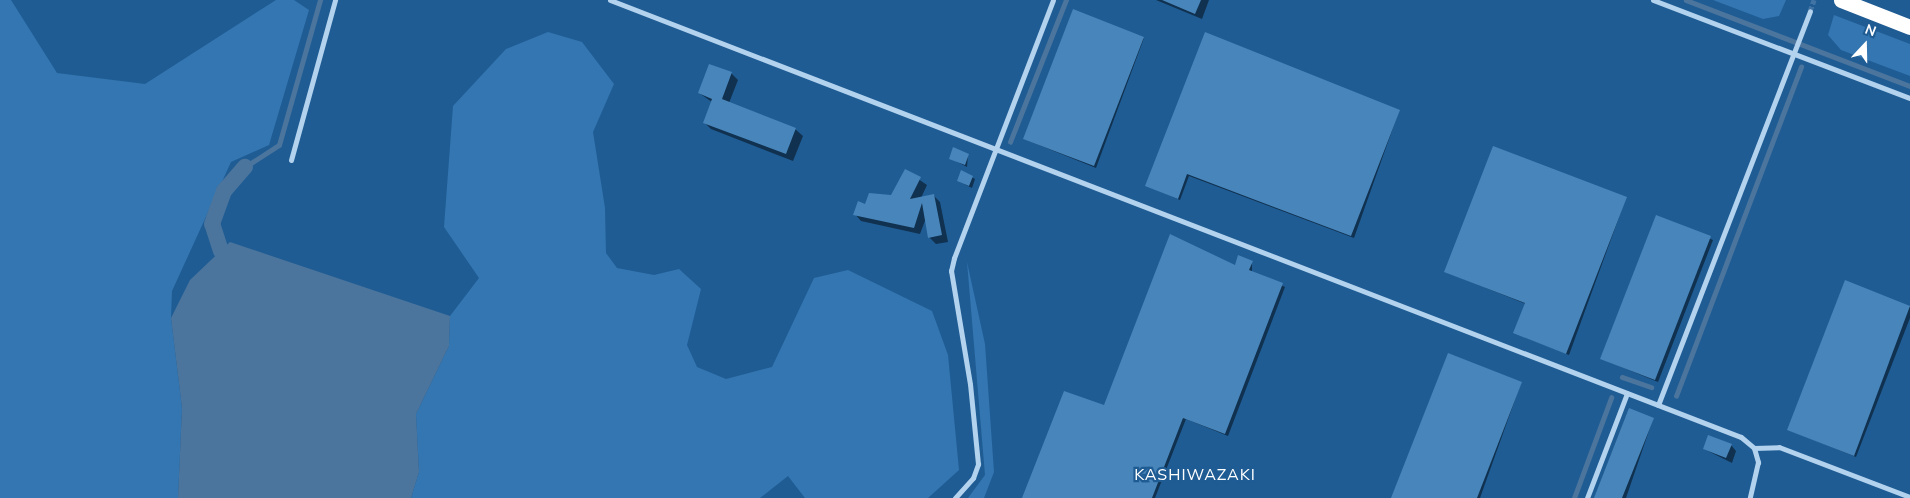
<!DOCTYPE html>
<html>
<head>
<meta charset="utf-8">
<style>
  body { margin:0 }
  #map { position:relative; width:1910px; height:498px; overflow:hidden; background:#1f5c94; font-family:"Nunito Sans",sans-serif }
  div>[style] { position:absolute }
  .green>* { inset:0; background:#3476b1 }
  .water>* { inset:0; background:#4b759d }
  .shadow>* { inset:0; background:#0007 }
  .stream>* { height:4.5px; margin:-2.25px; padding:0 2.25px; transform-origin:2.25px; border-radius:2.25px; background:#4b759d }
  .canal>* { height:16px; margin:-8px; padding:0 8px; transform-origin:8px; border-radius:8px; background:#4b759d }
  .building>* { inset:0; background:#4885ba }
  .minor-tunnel>* { height:5px; margin-top:-2.5px; transform-origin:0; background:repeating-linear-gradient(90deg,#4174a4 0 5px,transparent 0 7.5px) }
  .minor>* { height:5px; margin:-2.5px; padding:0 2.5px; transform-origin:2.5px; border-radius:2.5px; background:#b2d2ee }
  .motorway>* { height:15px; margin:-7.5px; padding:0 7.5px; transform-origin:7.5px; border-radius:7.5px; background:#fff }
  span { translate:-50% -50%; white-space:nowrap; text-align:center; line-height:1.15; -webkit-text-stroke:4.5px #1f5c94; paint-order:stroke }
  .quarter-label { font-size:16px; color:#fff; letter-spacing:1px }
  .north { position:absolute; left:1840px; top:20px; width:50px; height:50px; -webkit-text-stroke:4px #1f5c94; paint-order:stroke; rotate:21deg; font-size:14px; font-weight:700; line-height:20px; text-align:center; color:#fff }
  .north::after { content:''; display:block; margin:auto; width:18px; height:22px; background:#fff; clip-path:polygon(50% 0,100% 100%,50% 72%,0 100%) }
</style>
</head>
<body>
<div id="map">
  <div class="green">
    <i style="clip-path:polygon(0 0,11px 0,57px 73px,145px 84px,276px 0,294px 0,309px 10px,269px 145px,231px 162px,172px 291px,171px 318px,182px 408px,178px 498px,0 498px)"></i>
    <i style="clip-path:polygon(1713px 0,1786px 0,1779px 16px,1763px 19px)"></i>
    <i style="clip-path:polygon(1834px 15px,1910px 44px,1910px 76px,1841px 50px,1828px 35px)"></i>
    <i style="clip-path:polygon(548px 32px,582px 42px,614px 84px,593px 132px,605px 208px,606px 253px,617px 268px,654px 275px,679px 269px,701px 289px,687px 345px,697px 367px,726px 379px,772px 367px,814px 278px,848px 270px,932px 311px,948px 355px,959px 470px,928px 498px,805px 498px,788px 476px,760px 498px,411px 498px,419px 472px,416px 414px,449px 346px,450px 316px,479px 278px,444px 227px,453px 106px,506px 49px)"></i>
    <i style="clip-path:polygon(967px 262px,985px 344px,994px 472px,984px 498px,968px 498px,985px 475px)"></i>
  </div>
  <div class="water">
    <i style="clip-path:polygon(230px 242px,450px 316px,449px 346px,416px 414px,419px 472px,411px 498px,178px 498px,182px 408px,171px 318px,190px 280px)"></i>
  </div>
  <div class="shadow">
    <i style="clip-path:polygon(1156px 0,1209px 0,1202px 19px)"></i>
    <i style="clip-path:polygon(1144px 38px,1096px 168px,1024px 139px)"></i>
    <i style="clip-path:polygon(731px 73px,738px 80px,729px 103px,795px 129px,803px 136px,793px 161px,711px 129px,704px 122px,712px 102px,699px 93px)"></i>
    <i style="clip-path:polygon(1399px 111px,1354px 238px,1189px 176px,1180px 200px,1147px 186px)"></i>
    <i style="clip-path:polygon(968px 155px,967px 167px,950px 158px)"></i>
    <i style="clip-path:polygon(905px 170px,927px 185px,921px 198px,934px 196px,940px 202px,948px 242px,936px 244px,929px 237px,926px 218px,920px 234px,861px 221px,855px 214px,892px 197px)"></i>
    <i style="clip-path:polygon(962px 172px,975px 179px,972px 188px,958px 181px)"></i>
    <i style="clip-path:polygon(1626px 198px,1569px 355px,1515px 333px,1526px 304px,1446px 272px)"></i>
    <i style="clip-path:polygon(1657px 217px,1713px 240px,1658px 382px,1602px 359px)"></i>
    <i style="clip-path:polygon(1252px 262px,1252px 272px,1285px 287px,1228px 436px,1186px 419px,1155px 498px,1024px 498px,1235px 266px)"></i>
    <i style="clip-path:polygon(1846px 282px,1910px 307px,1910px 318px,1856px 457px,1789px 430px)"></i>
    <i style="clip-path:polygon(1521px 383px,1480px 498px,1396px 498px)"></i>
    <i style="clip-path:polygon(1653px 419px,1626px 498px,1595px 498px)"></i>
    <i style="clip-path:polygon(1731px 445px,1736px 451px,1732px 463px,1704px 449px)"></i>
  </div>
  <div class="stream">
    <i style="left:1686px;top:0;width:240px;rotate:21deg"></i>
    <i style="left:1010px;top:142px;width:153px;rotate:-68.5deg"></i>
    <i style="left:245px;top:167px;width:40px;rotate:-32.9deg"></i>
    <i style="left:279px;top:145px;width:151px;rotate:-74.2deg"></i>
    <i style="left:1622px;top:377px;width:31px;rotate:19deg"></i>
    <i style="left:1676px;top:396px;width:352px;rotate:-69.2deg"></i>
    <i style="left:1574px;top:498px;width:107px;rotate:-69.7deg"></i>
  </div>
  <div class="canal">
    <i style="left:221px;top:251px;width:28px;rotate:-108deg"></i>
    <i style="left:212px;top:224px;width:35px;rotate:-70deg"></i>
    <i style="left:224px;top:191px;width:32px;rotate:-49deg"></i>
  </div>
  <div class="building">
    <i style="clip-path:polygon(1162px 0,1201px 0,1195px 14px)"></i>
    <i style="clip-path:polygon(1073px 9px,1144px 37px,1094px 166px,1023px 139px)"></i>
    <i style="clip-path:polygon(1205px 32px,1400px 110px,1351px 236px,1187px 174px,1178px 199px,1145px 186px)"></i>
    <i style="clip-path:polygon(709px 64px,732px 72px,722px 99px,796px 128px,786px 154px,703px 123px,712px 99px,698px 93px)"></i>
    <i style="clip-path:polygon(1493px 146px,1627px 197px,1566px 354px,1513px 333px,1525px 303px,1444px 272px)"></i>
    <i style="clip-path:polygon(953px 147px,969px 154px,965px 165px,949px 159px)"></i>
    <i style="clip-path:polygon(905px 169px,921px 177px,910px 199px,934px 194px,942px 235px,928px 238px,922px 203px,914px 228px,853px 215px,858px 201px,865px 204px,869px 193px,891px 195px)"></i>
    <i style="clip-path:polygon(961px 170px,973px 176px,969px 186px,957px 181px)"></i>
    <i style="clip-path:polygon(1656px 215px,1711px 236px,1655px 380px,1600px 359px)"></i>
    <i style="clip-path:polygon(1170px 234px,1235px 265px,1238px 255px,1253px 261px,1249px 270px,1283px 283px,1225px 434px,1183px 418px,1152px 498px,1022px 498px,1064px 391px,1104px 405px)"></i>
    <i style="clip-path:polygon(1845px 280px,1910px 306px,1854px 456px,1787px 430px)"></i>
    <i style="clip-path:polygon(1448px 353px,1522px 382px,1477px 498px,1391px 498px)"></i>
    <i style="clip-path:polygon(1629px 408px,1654px 418px,1622px 498px,1594px 498px)"></i>
    <i style="clip-path:polygon(1708px 435px,1732px 444px,1726px 458px,1703px 449px)"></i>
  </div>
  <div class="minor-tunnel">
    <i style="left:1810px;top:11px;width:12px;rotate:-70deg"></i>
  </div>
  <div class="minor">
    <i style="left:610px;top:0;width:1212px;rotate:21.13deg"></i>
    <i style="left:1741px;top:437px;width:17px;rotate:40deg"></i>
    <i style="left:1754px;top:448px;width:15px;rotate:74deg"></i>
    <i style="left:1758px;top:462px;width:37px;rotate:103deg"></i>
    <i style="left:1653px;top:0;width:275px;rotate:20.9deg"></i>
    <i style="left:291px;top:160px;width:166px;rotate:-74.6deg"></i>
    <i style="left:1658px;top:405px;width:422px;rotate:-68.9deg"></i>
    <i style="left:1754px;top:448px;width:25px;rotate:-2deg"></i>
    <i style="left:1779px;top:447px;width:140px;rotate:20.9deg"></i>
    <i style="left:955px;top:498px;width:27px;rotate:-48deg"></i>
    <i style="left:973px;top:478px;width:15px;rotate:-70deg"></i>
    <i style="left:978px;top:464px;width:80px;rotate:-95.7deg"></i>
    <i style="left:970px;top:384px;width:115px;rotate:-99.5deg"></i>
    <i style="left:951px;top:271px;width:13px;rotate:-77deg"></i>
    <i style="left:954px;top:258px;width:276px;rotate:-69deg"></i>
    <i style="left:1587px;top:498px;width:112px;rotate:-69.1deg"></i>
  </div>
  <div class="motorway">
    <i style="left:1841px;top:0;width:74px;rotate:21.4deg"></i>
  </div>
  <div class="quarter-label">
    <span style="left:1195px;top:475px">KASHIWAZAKI</span>
  </div>
  <div class="north">N</div>
</div>
</body>
</html>
